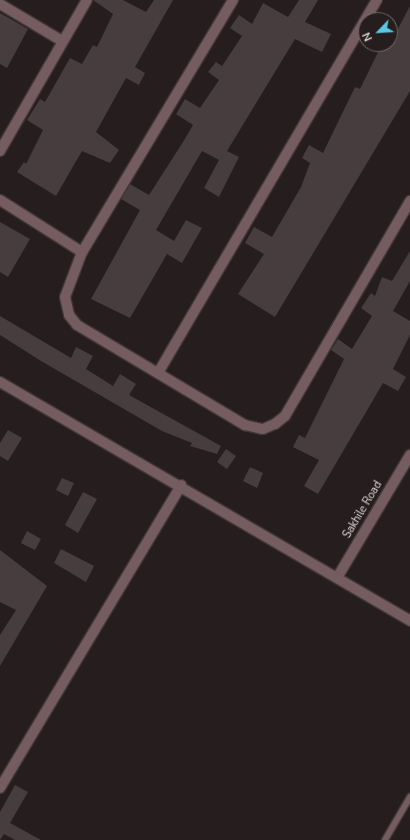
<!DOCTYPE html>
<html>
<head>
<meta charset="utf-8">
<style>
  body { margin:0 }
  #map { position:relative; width:410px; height:840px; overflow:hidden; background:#261d1e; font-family:"Nunito Sans",sans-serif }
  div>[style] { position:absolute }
  .building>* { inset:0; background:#473d3f }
  .roads { filter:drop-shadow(1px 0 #403738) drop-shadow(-1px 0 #403738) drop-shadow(0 1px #403738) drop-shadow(0 -1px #403738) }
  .service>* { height:6px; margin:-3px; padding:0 3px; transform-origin:3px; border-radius:3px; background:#745c60 }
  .minor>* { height:10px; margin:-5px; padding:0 5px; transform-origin:5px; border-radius:5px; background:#745c60 }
  .tertiary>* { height:10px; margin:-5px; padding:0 5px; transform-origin:5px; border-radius:5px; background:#745c60 }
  span { translate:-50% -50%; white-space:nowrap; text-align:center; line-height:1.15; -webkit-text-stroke:3px #261d1e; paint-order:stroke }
  .street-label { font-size:11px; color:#e0dadb }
  .north { position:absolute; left:358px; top:12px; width:40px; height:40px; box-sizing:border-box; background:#261d1e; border:1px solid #70696a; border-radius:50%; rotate:245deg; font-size:11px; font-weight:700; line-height:16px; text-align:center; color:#e0dadb }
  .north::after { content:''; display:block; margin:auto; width:14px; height:18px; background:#58c9e4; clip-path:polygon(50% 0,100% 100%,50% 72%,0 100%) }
</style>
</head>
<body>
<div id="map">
  <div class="building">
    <i style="clip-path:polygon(93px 0,123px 0,146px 12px,154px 0,173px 0,135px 67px,145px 73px,139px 85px,126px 78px,96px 132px,119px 150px,110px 163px,82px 151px,56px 196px,17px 172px,24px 162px,26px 164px,43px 130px,27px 120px,40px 99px,45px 102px,70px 58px,82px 64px,93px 45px,97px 47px,113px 14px)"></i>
    <i style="clip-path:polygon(299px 0,318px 0,305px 22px,331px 34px,322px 52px,295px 39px,227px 151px,239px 157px,219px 197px,204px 188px,219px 160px,202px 151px,156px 230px,174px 241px,186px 220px,202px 228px,182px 263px,167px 254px,130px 318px,91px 299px,140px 210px,121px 199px,130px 184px,149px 195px,183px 142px,193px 125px,176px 114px,185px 99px,200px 108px,219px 80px,208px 72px,216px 62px,222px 66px,242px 36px,230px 28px,239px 15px,252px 24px,263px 3px,288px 17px)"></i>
    <i style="clip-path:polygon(410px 6px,410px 91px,275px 317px,238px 294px,264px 254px,245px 243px,254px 227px,272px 237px,301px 187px,310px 163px,302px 158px,309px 145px,323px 153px,355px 87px,360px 89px,382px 44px,390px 44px)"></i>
    <i style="clip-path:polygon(0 13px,28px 29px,7px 68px,0 64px)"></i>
    <i style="clip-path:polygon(0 222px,30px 239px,8px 277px,0 272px)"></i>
    <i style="clip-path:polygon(410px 251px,410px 281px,393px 311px,410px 321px,410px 335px,393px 369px,406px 377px,398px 391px,383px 383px,318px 494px,304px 486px,319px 460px,293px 447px,299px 435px,305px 438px,344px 359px,331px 350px,338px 339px,352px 349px,372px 316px,361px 308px,371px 293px,375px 296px,382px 277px,392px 281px)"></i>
    <i style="clip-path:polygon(0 316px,71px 358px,76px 347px,93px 356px,86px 369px,113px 386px,120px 374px,136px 384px,129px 395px,221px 446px,217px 454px,190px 446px,192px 443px,162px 431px,41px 361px,0 335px)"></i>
    <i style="clip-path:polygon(8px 430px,22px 438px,8px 461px,0 456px,0 443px)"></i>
    <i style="clip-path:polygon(226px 449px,236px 456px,227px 469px,217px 462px)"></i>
    <i style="clip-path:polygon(250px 467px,263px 473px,257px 488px,243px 481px)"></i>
    <i style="clip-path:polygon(62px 478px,74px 483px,68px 496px,56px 490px)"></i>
    <i style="clip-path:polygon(83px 492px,97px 499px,78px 533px,65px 525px)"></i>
    <i style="clip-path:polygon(27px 531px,41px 539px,35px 550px,21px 543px)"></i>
    <i style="clip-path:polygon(61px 549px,94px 566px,86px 582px,54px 563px)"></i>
    <i style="clip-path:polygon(0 550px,47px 586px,0 666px,0 635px,16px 610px,0 602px)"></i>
    <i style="clip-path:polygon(15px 785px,28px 792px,10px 823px,41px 840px,15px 840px,4px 834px,0 840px,0 812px)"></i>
  </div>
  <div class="roads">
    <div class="service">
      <i style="left:385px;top:840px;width:50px;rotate:-59.8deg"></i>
    </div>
    <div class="minor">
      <i style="left:233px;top:0;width:294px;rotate:120.9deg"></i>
      <i style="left:82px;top:252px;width:48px;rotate:110.7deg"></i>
      <i style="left:65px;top:297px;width:18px;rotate:77deg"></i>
      <i style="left:69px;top:315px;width:13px;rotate:51deg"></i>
      <i style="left:77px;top:325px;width:196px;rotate:30.8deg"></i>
      <i style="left:245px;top:425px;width:18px;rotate:13deg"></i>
      <i style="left:263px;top:429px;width:13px;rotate:-23deg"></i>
      <i style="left:275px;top:424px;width:13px;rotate:-39deg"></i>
      <i style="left:285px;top:416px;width:249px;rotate:-59.8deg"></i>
      <i style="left:0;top:4px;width:72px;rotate:30.8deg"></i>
      <i style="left:0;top:151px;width:174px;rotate:-60.1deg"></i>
      <i style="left:0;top:200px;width:97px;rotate:32.4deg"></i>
      <i style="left:158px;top:373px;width:433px;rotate:-59.6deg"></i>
      <i style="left:337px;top:578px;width:143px;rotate:-59.3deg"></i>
      <i style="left:0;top:788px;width:353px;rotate:-59.1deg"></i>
    </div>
    <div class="tertiary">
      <i style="left:0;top:382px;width:475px;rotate:30.2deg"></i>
    </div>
  </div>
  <div class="street-label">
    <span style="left:363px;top:510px;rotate:-59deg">Sakhile Road</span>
  </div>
  <div class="north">N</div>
</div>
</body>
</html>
